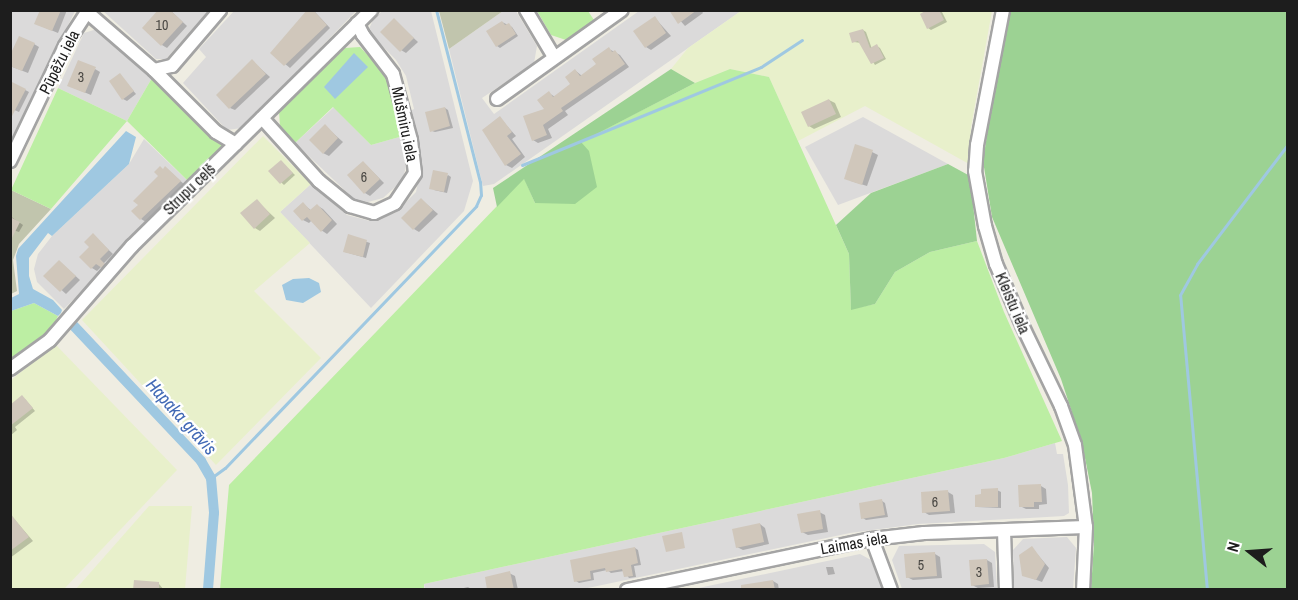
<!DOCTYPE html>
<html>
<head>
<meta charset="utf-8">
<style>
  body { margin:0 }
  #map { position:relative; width:1298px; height:600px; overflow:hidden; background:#efede2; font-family:"Archivo Narrow",sans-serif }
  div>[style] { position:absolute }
  .residential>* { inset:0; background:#dbdada }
  .construction>* { inset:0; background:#c1c5ad }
  .farmland>* { inset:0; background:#e8f0cb }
  .grass>* { inset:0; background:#bceea3 }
  .forest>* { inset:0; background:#9cd293 }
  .water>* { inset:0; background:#9fc8e1 }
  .shadow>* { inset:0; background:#0003 }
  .stream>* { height:3px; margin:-1.5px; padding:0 1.5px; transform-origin:1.5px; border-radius:1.5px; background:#9fc8e1 }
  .canal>* { height:10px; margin:-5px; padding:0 5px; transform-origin:5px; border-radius:5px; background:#9fc8e1 }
  .building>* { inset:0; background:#d0c7bb }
  .roads { filter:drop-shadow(2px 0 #a4a4a4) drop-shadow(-2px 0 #a4a4a4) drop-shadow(0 2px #a4a4a4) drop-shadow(0 -2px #a4a4a4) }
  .minor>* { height:12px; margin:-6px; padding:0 6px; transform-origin:6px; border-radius:6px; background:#fff }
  span { translate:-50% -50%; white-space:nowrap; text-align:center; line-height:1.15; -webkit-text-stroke:4.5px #fff; paint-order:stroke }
  .number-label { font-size:14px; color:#4a4844 }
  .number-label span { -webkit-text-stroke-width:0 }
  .street-label { font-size:16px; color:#1d1d1d }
  .water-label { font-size:18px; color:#4269b5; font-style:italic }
  .frame { position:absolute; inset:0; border:12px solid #1d1d1d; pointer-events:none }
  .north { position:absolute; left:1220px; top:522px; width:60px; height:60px; -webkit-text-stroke:4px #fff; paint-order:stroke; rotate:287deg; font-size:16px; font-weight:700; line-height:24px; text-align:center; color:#1d1d1d }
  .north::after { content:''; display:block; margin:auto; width:21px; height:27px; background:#1d1d1d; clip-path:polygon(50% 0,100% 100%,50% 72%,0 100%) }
</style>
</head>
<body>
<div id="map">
  <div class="residential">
    <i style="clip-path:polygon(11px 11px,75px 11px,11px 143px)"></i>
    <i style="clip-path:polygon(103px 11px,209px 11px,166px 59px,156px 59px)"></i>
    <i style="clip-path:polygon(234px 11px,356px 11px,242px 128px,227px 130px,183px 83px,206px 57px,199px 49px)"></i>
    <i style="clip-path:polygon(382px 11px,431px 11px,473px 181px,464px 211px,371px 308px,280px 212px,311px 184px,347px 215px,370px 221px,395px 213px,416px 192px,422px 163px,410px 111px,414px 109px,406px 76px,396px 60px,368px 31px,373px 20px)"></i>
    <i style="clip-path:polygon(503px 11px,516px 11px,537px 46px,534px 63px,482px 98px,494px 114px,639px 11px,741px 11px,494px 184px,483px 186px,449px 49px)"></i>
    <i style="clip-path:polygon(97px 29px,152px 78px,127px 121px,58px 88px,84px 33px)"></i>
    <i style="clip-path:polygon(334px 107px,371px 145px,403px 136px,406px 167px,402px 181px,383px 198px,368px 202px,355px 200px,295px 143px)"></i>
    <i style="clip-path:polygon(863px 117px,948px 164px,838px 205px,805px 147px)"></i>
    <i style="clip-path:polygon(144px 139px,190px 183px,64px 309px,37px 282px,34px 269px,38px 254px,52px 236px,129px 164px)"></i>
    <i style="clip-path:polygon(1055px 443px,1057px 454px,1063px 454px,1068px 485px,1069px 513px,1064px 516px,918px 524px,850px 533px,583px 589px,425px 590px,424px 584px,1004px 458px)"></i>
    <i style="clip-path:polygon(1067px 537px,1076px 548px,1073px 589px,1014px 589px,1013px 550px,1023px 539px)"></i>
    <i style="clip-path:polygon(984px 544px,995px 552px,997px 589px,902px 589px,892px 560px,899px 546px)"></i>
    <i style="clip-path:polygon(860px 554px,871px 560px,882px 589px,689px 590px)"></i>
  </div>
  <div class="construction">
    <i style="clip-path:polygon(439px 11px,439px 10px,503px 11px,449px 49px)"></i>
    <i style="clip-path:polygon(11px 190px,51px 209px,19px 244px,13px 260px,17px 291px,11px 294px)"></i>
  </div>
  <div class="farmland">
    <i style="clip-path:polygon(741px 11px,992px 11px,971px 127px,969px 164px,865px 106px,798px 141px,769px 77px,730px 69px,695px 83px,671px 69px,688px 48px)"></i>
    <i style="clip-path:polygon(263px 136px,311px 184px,280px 212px,310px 243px,254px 291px,321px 358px,216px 465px,82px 320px)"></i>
    <i style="clip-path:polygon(55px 344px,177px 470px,65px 588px,11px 589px,10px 381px)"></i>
    <i style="clip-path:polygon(149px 506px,192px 506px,185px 589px,75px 590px)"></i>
  </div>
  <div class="grass">
    <i style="clip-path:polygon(537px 11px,588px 11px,594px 20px,566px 40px,551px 35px)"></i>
    <i style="clip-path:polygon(360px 47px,382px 70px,389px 84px,403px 136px,371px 145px,333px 107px,295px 143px,280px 127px,279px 110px,345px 48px)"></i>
    <i style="clip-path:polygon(730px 69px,769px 77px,849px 254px,851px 309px,875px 304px,895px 272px,930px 252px,977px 241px,1004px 312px,1062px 441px,1004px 458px,424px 584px,424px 589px,220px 590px,229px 485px,524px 178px,535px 203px,580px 142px,695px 83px)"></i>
    <i style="clip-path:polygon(152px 78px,210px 136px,225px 145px,188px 181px,127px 121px,51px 209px,11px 190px,58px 88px,127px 121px)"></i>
    <i style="clip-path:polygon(34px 303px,58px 316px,54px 324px,32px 346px,11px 359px,11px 311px)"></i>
  </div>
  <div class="forest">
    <i style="clip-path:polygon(1006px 11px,1287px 11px,1287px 589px,1091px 589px,1094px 543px,1092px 493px,1082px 443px,1061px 379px,992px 217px,983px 161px)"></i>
    <i style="clip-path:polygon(671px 69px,695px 83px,581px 142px,589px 151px,597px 187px,575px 204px,535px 203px,524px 179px,497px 207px,493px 188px)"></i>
    <i style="clip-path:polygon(948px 164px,970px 176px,977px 241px,930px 252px,895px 272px,875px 304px,851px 310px,849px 254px,836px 225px,871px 193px)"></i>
  </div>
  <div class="water">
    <i style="clip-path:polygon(354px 53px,368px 67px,335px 99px,324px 87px)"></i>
    <i style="clip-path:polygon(126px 131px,136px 137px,129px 164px,52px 236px,48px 233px,29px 258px,29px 276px,33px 289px,53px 300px,62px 310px,61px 313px,58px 316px,34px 303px,11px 311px,11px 298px,19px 294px,16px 256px,18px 249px)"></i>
    <i style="clip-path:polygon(309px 278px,319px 283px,321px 292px,303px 303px,286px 300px,282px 285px,293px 279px)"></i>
  </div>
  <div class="shadow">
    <i style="clip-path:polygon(41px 10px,67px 10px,58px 33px,41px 26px)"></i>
    <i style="clip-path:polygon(170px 10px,187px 26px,167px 48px,162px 45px)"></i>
    <i style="clip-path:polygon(671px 10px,701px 10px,703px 13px,685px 26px)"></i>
    <i style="clip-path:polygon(930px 10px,941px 10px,947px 22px,931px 30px,928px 28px)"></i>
    <i style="clip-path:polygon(315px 12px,330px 28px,290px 68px,272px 53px)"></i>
    <i style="clip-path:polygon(655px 18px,671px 36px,651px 50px,646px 47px)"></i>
    <i style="clip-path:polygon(394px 20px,418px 42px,406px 53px,401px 50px)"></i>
    <i style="clip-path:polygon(502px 22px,512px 27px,518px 36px,500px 48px,497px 46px)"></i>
    <i style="clip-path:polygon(863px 30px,866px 32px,872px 49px,877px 46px,880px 48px,886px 59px,875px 65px,861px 43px,854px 42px)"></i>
    <i style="clip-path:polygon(34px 44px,39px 47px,28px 73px,10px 66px)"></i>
    <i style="clip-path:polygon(609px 49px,620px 55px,629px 67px,565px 111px,568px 115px,548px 129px,552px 138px,538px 143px,533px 140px,546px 110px,549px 93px,555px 97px,572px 85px,576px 71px,582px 76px,598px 65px)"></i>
    <i style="clip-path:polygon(252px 61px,270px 77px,235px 110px,230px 108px)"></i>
    <i style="clip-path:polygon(95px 69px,100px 72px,91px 95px,74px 88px)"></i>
    <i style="clip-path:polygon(120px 75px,136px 94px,127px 101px,123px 99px)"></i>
    <i style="clip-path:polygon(12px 83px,29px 92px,19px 112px,10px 108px)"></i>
    <i style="clip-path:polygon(829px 100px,835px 103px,841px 117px,814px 129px,809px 126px)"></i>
    <i style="clip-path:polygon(445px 108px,448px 110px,453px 128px,435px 132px,432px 131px)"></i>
    <i style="clip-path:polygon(500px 118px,516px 136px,512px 139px,525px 157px,512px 168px,506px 165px)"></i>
    <i style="clip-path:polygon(325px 126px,343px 142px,329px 156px,323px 153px)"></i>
    <i style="clip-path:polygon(872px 152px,878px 155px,867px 186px,851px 181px)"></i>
    <i style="clip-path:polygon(281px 162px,295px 175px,284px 185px,270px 172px)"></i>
    <i style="clip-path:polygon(364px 163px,384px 183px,370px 196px,365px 193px)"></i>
    <i style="clip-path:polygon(166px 168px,185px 185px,146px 222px,141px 219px)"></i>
    <i style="clip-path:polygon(448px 175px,451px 177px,447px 193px,434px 190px)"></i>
    <i style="clip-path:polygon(422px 200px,438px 214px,419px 232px,414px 229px)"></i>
    <i style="clip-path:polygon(257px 201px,275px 218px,260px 231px,255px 228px)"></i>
    <i style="clip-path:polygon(303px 204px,312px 211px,318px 206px,323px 209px,337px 224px,327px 234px,321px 230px,312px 220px,309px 223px,303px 220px)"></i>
    <i style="clip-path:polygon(10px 216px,23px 225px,19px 232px,10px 229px)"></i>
    <i style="clip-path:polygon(93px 235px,113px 254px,104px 263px,108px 270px,102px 266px,97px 271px,92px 268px)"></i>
    <i style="clip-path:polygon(349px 236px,370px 243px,366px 258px,345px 252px)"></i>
    <i style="clip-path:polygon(60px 262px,80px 280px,66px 294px,46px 276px)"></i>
    <i style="clip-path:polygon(25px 399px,35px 411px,15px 427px,17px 430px,10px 436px,10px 417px)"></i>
    <i style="clip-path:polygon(1041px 486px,1046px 489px,1047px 504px,1039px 505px,1039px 509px,1026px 509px,1020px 506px)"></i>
    <i style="clip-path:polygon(997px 490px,1001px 492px,1001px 508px,977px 507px)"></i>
    <i style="clip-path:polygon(948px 492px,953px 495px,955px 513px,929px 515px,924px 512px)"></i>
    <i style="clip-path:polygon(882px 501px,885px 503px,888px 517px,866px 520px,863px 518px)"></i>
    <i style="clip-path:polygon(819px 512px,825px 515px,828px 532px,808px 535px,802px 532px)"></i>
    <i style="clip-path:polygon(15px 520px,33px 541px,10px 558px,10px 523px)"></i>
    <i style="clip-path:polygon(760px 524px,765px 528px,769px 544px,743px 550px,737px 547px)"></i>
    <i style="clip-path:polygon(635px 548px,638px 550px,641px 565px,634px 566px,636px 577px,629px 578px,624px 571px,611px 573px,607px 570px,593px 573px,594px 580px,579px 583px,576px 581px,571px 561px)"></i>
    <i style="clip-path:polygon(1032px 548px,1049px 568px,1042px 582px,1023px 575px)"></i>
    <i style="clip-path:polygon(935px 554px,940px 557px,942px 578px,913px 580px,907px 577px)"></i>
    <i style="clip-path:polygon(987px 560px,992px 563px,994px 587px,978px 588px,972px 585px)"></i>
    <i style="clip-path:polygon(826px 567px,833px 567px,835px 574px,828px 575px)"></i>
    <i style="clip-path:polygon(509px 573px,515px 576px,518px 590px,489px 590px)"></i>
    <i style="clip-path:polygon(773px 581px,778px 584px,779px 590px,753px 590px)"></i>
    <i style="clip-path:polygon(159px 584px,164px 590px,135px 590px)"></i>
    <i style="clip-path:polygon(468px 587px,473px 590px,455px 590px)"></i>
  </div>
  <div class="stream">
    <i style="left:522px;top:165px;width:258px;rotate:-22.3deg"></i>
    <i style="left:761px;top:67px;width:49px;rotate:-33.4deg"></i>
    <i style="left:211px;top:478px;width:17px;rotate:-36deg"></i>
    <i style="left:225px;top:468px;width:363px;rotate:-46.2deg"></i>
    <i style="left:476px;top:206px;width:12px;rotate:-66deg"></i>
    <i style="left:481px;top:195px;width:13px;rotate:-94deg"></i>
    <i style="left:480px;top:182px;width:178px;rotate:-104.3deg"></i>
    <i style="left:1207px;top:590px;width:296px;rotate:-95.2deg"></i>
    <i style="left:1180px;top:295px;width:35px;rotate:-61deg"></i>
    <i style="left:1197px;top:264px;width:151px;rotate:-52.8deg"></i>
  </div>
  <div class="canal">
    <i style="left:73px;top:325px;width:187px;rotate:46.7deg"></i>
    <i style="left:201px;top:461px;width:20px;rotate:60deg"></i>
    <i style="left:211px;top:478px;width:35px;rotate:85deg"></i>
    <i style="left:214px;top:513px;width:77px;rotate:94.5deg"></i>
  </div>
  <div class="building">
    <i style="clip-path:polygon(40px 10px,61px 10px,52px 31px,34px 24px)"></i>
    <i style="clip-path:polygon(158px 10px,170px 10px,183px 22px,161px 46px,142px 28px)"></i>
    <i style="clip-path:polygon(307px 10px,313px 10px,327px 25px,284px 66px,270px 53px)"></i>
    <i style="clip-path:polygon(669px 10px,697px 10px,678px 24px)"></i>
    <i style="clip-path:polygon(927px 10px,939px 10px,944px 20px,927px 29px,920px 14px)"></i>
    <i style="clip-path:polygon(655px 16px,666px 33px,645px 48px,633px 31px)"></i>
    <i style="clip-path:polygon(394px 18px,414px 38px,400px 52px,380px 32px)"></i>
    <i style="clip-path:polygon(502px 21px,505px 25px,509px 23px,516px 34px,496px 47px,486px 31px)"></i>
    <i style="clip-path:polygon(863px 29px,870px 48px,877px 44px,884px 58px,871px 64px,858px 41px,852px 43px,849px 33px)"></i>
    <i style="clip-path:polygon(19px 36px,35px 43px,22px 71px,10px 66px,10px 55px)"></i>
    <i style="clip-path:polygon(609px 47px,612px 52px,615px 50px,625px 64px,561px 108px,563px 111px,543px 125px,547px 135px,532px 141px,523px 116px,544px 109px,537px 100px,549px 91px,553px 97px,570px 84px,565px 77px,575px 69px,580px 76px,596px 64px,592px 59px)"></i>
    <i style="clip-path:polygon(252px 59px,266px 74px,229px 109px,216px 95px)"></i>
    <i style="clip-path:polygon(78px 60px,96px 67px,85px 93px,67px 86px)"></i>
    <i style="clip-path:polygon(120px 73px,134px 91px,122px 100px,109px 81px)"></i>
    <i style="clip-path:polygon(10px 81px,26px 89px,10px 120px)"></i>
    <i style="clip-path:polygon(829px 99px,836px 114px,808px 127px,801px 112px)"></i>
    <i style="clip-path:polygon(445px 107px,450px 126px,430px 132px,425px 112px)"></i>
    <i style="clip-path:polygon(500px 116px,512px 132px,507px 136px,521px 154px,505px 166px,482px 130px)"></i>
    <i style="clip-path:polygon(325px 124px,338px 138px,323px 154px,309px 140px)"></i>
    <i style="clip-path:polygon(855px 144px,873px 150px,862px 185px,844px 179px)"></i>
    <i style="clip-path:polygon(281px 160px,293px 173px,280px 184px,268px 171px)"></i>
    <i style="clip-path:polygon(363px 161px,380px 179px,364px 194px,347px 175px)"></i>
    <i style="clip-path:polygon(160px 166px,163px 169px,165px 166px,181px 181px,140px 220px,131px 211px,138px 205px,133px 201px,158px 176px,154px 172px)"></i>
    <i style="clip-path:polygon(433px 170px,448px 173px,444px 192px,429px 189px)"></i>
    <i style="clip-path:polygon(421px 198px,433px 210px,413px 230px,401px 218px)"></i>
    <i style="clip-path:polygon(257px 199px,270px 214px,254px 229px,240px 213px)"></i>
    <i style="clip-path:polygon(303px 202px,310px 210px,317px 204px,332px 220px,321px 232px,307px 217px,302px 221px,293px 211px)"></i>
    <i style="clip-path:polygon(10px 217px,20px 222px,10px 242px)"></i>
    <i style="clip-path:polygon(93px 233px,109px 250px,100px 259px,105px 264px,102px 268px,96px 264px,91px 269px,79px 257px,89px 247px,84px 242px)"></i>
    <i style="clip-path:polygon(348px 234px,367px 240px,363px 257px,343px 252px)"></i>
    <i style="clip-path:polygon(59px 260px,76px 276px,60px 292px,43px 276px)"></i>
    <i style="clip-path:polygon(22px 395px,33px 408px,10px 426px,10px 405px)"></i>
    <i style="clip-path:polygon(1041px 484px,1042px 502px,1034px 502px,1034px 507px,1019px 507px,1018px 485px)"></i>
    <i style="clip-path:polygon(998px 488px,998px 507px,975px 507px,975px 495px,981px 494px,981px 489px)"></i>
    <i style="clip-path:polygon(948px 490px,950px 511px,922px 513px,921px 492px)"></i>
    <i style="clip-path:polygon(882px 499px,885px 515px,861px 519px,859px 503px)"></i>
    <i style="clip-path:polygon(820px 510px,823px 529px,801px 533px,797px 514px)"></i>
    <i style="clip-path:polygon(10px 513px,29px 537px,10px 551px)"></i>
    <i style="clip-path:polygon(760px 523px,764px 542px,736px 548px,732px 529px)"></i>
    <i style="clip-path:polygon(682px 532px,685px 548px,666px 552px,662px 536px)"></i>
    <i style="clip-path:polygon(1032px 546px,1045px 564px,1036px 580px,1022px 576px,1019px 555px)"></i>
    <i style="clip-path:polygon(635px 547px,638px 563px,631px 565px,633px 576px,624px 577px,622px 569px,606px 572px,605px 568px,590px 571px,591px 579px,574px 582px,570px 560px)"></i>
    <i style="clip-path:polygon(935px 552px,937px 576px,906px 578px,904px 554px)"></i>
    <i style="clip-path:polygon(987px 559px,989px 584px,971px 586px,969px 560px)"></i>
    <i style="clip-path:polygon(510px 571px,514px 590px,487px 590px,485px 577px)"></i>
    <i style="clip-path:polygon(134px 580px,159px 582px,159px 590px,133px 590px)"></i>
    <i style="clip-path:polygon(773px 580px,775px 590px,741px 590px,741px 585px)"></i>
  </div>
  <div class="roads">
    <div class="minor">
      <i style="left:526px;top:10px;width:55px;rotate:59.2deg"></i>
      <i style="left:1003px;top:10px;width:137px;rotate:100.9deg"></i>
      <i style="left:977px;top:145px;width:26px;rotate:94deg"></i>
      <i style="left:975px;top:171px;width:56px;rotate:79.7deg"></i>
      <i style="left:985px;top:226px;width:40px;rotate:74deg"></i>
      <i style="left:996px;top:264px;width:66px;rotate:66.9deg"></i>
      <i style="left:1022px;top:325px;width:90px;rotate:64.3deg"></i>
      <i style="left:1061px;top:406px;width:41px;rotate:70.3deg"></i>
      <i style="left:1075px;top:445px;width:83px;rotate:82.4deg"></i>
      <i style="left:1086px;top:527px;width:63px;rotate:92.7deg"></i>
      <i style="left:154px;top:70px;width:18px;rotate:-13deg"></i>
      <i style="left:172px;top:66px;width:74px;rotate:-49.4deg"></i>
      <i style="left:497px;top:99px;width:153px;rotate:-35.5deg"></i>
      <i style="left:262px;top:118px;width:85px;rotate:47.9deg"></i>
      <i style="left:319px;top:181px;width:40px;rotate:39deg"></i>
      <i style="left:350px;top:206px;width:25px;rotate:16deg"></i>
      <i style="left:374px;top:213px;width:23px;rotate:-25deg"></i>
      <i style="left:395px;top:203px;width:36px;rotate:-56deg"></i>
      <i style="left:415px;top:173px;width:33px;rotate:-97deg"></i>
      <i style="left:411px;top:140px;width:68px;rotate:-105.3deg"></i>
      <i style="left:393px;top:74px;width:49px;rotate:-127.6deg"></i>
      <i style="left:363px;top:35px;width:13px;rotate:-117deg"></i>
      <i style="left:10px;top:161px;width:127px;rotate:-64.4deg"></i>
      <i style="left:65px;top:46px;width:40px;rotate:-57.1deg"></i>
      <i style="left:87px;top:12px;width:89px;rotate:40.9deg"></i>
      <i style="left:154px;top:70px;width:88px;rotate:45deg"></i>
      <i style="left:216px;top:132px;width:23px;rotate:31deg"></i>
      <i style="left:10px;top:369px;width:49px;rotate:-35.9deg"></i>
      <i style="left:50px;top:340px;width:125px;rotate:-48.9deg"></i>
      <i style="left:132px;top:246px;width:336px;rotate:-44.6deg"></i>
      <i style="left:1004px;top:531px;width:59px;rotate:88.1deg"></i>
      <i style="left:872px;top:539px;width:54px;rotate:69.6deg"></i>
      <i style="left:627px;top:590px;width:250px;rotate:-11.8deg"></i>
      <i style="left:872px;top:539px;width:52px;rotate:-6.6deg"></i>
      <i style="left:924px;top:533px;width:162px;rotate:-2.1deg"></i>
    </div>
  </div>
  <div class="number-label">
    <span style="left:162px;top:25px">10</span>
    <span style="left:81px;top:77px">3</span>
    <span style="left:364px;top:177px">6</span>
    <span style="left:935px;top:502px">6</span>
    <span style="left:921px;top:565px">5</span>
    <span style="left:979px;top:572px">3</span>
  </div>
  <div class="street-label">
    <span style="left:59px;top:62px;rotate:-63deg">Pūpēžu iela</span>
    <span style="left:405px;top:124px;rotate:78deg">Mušmiru iela</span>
    <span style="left:189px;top:189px;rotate:-44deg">Strupu ceļš</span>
    <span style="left:1013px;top:303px;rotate:67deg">Kleistu iela</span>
    <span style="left:854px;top:543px;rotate:-10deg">Laimas iela</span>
  </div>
  <div class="water-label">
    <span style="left:181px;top:417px;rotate:48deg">Hapaka grāvis</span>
  </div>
  <div class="frame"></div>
  <div class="north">N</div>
</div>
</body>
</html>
